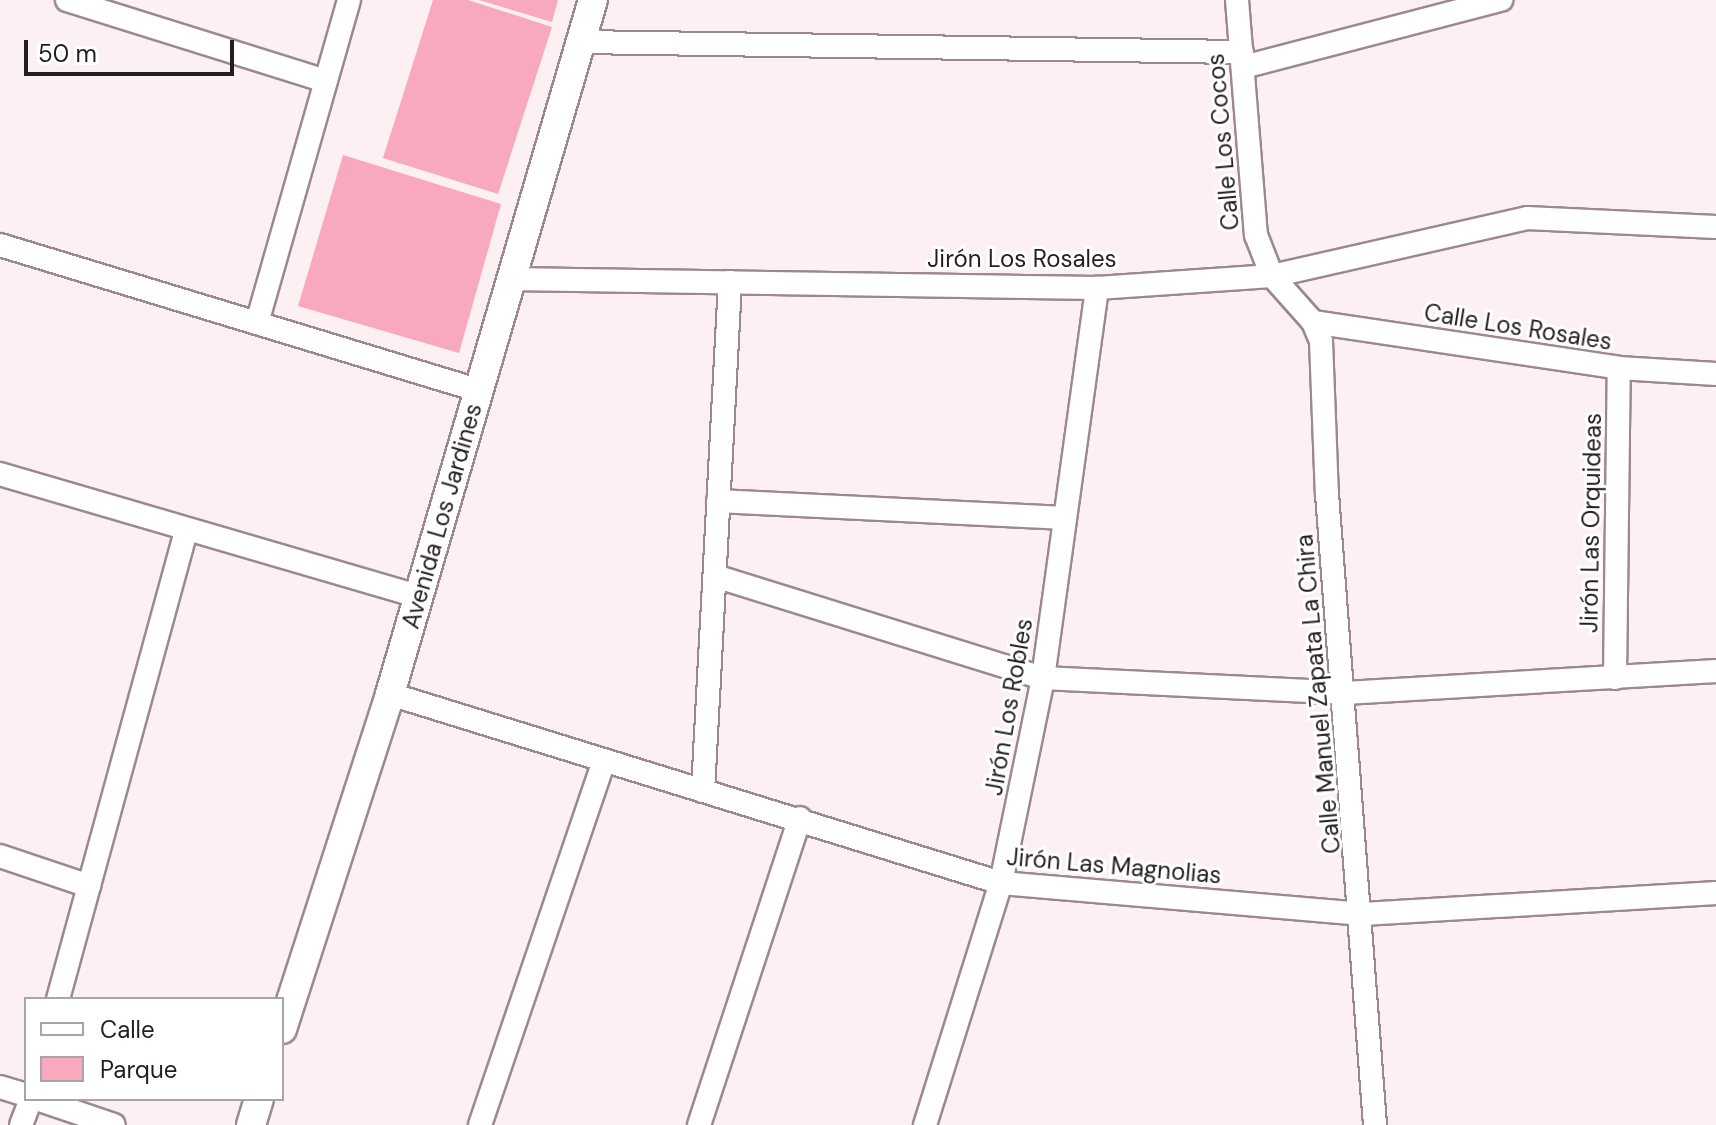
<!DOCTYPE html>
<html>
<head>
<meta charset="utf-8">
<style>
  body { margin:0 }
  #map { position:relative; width:1716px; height:1125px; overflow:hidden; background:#fcf0f2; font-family:"DM Sans",sans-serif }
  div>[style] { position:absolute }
  .green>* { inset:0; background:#f9a9bd }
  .roads { filter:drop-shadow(2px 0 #9c898d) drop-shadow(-2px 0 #9c898d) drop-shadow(0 2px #9c898d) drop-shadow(0 -2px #9c898d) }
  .minor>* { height:22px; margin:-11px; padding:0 11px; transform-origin:11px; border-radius:11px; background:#fff }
  .tertiary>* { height:28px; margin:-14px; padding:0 14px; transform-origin:14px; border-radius:14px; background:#fff }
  span { translate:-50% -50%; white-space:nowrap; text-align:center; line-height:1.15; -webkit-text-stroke:6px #fff; paint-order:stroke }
  .street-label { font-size:24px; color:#241d1e }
  .legend { position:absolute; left:24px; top:997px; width:260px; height:104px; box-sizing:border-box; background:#fff; border:2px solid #a7a5a5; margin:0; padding:10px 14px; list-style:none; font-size:24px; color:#241d1e }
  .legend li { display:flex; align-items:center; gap:16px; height:40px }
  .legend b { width:40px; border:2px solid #a7a5a5 }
  .scale { position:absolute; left:24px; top:40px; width:210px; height:36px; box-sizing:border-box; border:4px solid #241d1e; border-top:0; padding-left:10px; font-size:24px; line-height:28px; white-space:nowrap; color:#241d1e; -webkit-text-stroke:6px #fff; paint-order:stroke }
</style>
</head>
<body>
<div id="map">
  <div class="green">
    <i style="clip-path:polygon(433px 0,468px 0,552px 27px,498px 194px,383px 158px)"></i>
    <i style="clip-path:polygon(479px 0,558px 0,552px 22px)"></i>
    <i style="clip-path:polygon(343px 155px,501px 204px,459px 353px,298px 306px)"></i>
  </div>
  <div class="roads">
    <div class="minor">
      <i style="left:67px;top:0;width:271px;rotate:17.4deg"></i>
      <i style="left:1237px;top:0;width:236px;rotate:85.4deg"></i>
      <i style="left:1256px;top:235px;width:44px;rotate:68.7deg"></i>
      <i style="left:1272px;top:276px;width:62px;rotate:48.3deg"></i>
      <i style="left:1313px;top:322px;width:21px;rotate:67deg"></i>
      <i style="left:1321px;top:341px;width:153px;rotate:87.8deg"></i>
      <i style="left:1327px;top:494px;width:633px;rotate:85.65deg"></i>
      <i style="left:580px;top:42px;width:662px;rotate:0.87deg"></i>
      <i style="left:1243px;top:67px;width:267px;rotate:-14.6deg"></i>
      <i style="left:0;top:245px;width:500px;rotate:16.9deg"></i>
      <i style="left:511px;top:279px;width:586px;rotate:0.88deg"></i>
      <i style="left:1097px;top:288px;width:175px;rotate:-3.9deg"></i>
      <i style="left:1272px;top:276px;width:262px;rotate:-12.8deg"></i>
      <i style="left:1527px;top:218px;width:189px;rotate:2.7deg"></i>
      <i style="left:1313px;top:322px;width:309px;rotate:8.5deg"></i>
      <i style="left:1619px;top:368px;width:97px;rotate:3.5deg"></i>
      <i style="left:257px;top:323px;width:336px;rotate:-74.1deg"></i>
      <i style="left:0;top:474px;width:435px;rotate:16.3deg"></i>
      <i style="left:718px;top:501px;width:347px;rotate:2.8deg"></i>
      <i style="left:715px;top:576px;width:343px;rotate:17.3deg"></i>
      <i style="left:1043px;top:678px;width:302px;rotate:2.8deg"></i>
      <i style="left:1345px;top:693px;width:372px;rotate:-3.4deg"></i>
      <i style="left:1615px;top:678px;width:310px;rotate:-89.3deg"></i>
      <i style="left:390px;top:694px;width:640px;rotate:17.19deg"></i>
      <i style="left:1001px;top:883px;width:363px;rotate:4.9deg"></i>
      <i style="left:1363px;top:914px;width:354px;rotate:-3.4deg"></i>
      <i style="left:703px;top:791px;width:510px;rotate:-86.96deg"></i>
      <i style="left:0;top:856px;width:94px;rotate:18.6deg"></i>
      <i style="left:58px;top:999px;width:487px;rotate:-74.7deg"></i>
      <i style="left:0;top:1087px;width:27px;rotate:17deg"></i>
      <i style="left:37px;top:1099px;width:81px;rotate:18.7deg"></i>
      <i style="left:21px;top:1125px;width:28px;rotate:-69deg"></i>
      <i style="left:480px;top:1125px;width:385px;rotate:-71.2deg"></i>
      <i style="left:699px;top:1125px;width:323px;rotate:-71.8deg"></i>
      <i style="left:925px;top:1125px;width:254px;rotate:-72.6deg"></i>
      <i style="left:1001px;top:883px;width:209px;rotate:-78.4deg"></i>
      <i style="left:1043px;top:678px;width:394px;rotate:-82.1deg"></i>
    </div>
    <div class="tertiary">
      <i style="left:282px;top:1029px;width:352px;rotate:-72.1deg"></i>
      <i style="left:390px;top:694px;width:723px;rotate:-73.7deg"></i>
      <i style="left:251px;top:1125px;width:27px;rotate:-73deg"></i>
    </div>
  </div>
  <div class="street-label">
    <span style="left:1223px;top:142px;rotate:-95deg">Calle Los Cocos</span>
    <span style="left:1022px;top:259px">Jirón Los Rosales</span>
    <span style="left:1518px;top:327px;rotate:9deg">Calle Los Rosales</span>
    <span style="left:442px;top:516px;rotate:-74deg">Avenida Los Jardines</span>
    <span style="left:1591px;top:523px;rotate:-89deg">Jirón Las Orquideas</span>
    <span style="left:1318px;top:694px;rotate:-95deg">Calle Manuel Zapata La Chira</span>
    <span style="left:1009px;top:707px;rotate:-80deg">Jirón Los Robles</span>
    <span style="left:1114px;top:866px;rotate:5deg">Jirón Las Magnolias</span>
  </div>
  <ul class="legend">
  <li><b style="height:10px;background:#fff"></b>Calle</li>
  <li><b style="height:22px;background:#f9a9bd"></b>Parque</li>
  </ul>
  <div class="scale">50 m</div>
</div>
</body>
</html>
